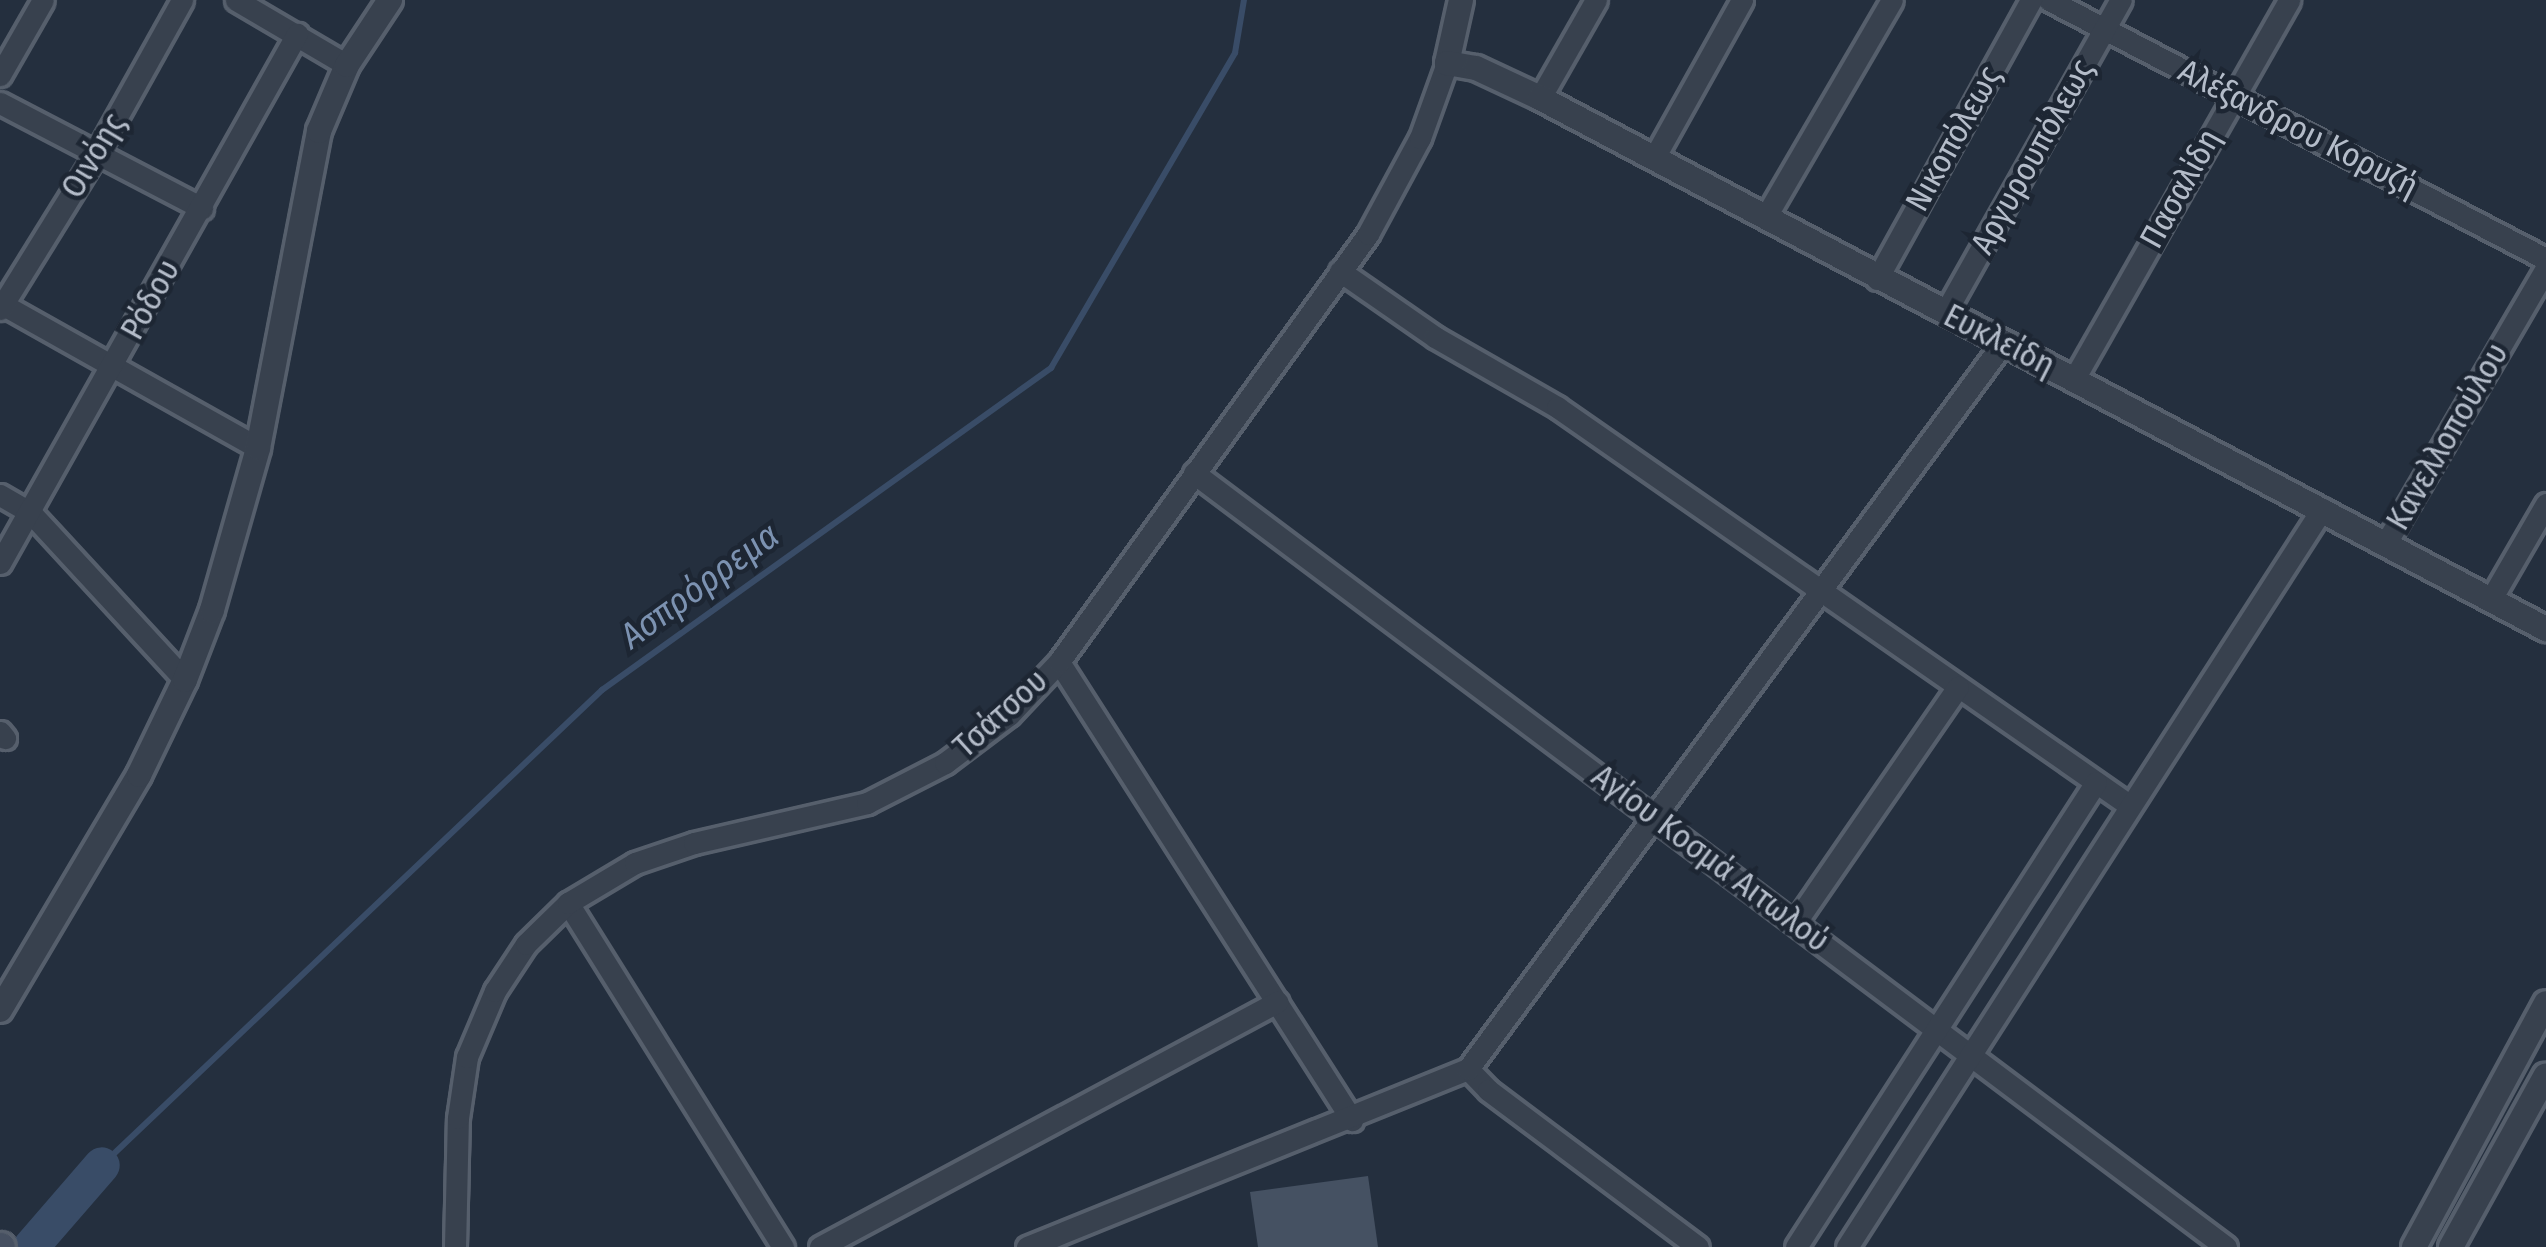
<!DOCTYPE html>
<html>
<head>
<meta charset="utf-8">
<style>
  body { margin:0 }
  #map { position:relative; width:2546px; height:1247px; overflow:hidden; background:#242f3e; font-family:"Fira Sans Condensed",sans-serif }
  div>[style] { position:absolute }
  .stream>* { height:6px; margin:-3px; padding:0 3px; transform-origin:3px; border-radius:3px; background:#394c67 }
  .river>* { height:36px; margin:-18px; padding:0 18px; transform-origin:18px; border-radius:18px; background:#394c67 }
  .building>* { inset:0; background:#455162 }
  .roads { filter:drop-shadow(3px 0 #565f6c) drop-shadow(-3px 0 #565f6c) drop-shadow(0 3px #565f6c) drop-shadow(0 -3px #565f6c) }
  .minor>* { height:21px; margin:-10.5px; padding:0 10.5px; transform-origin:10.5px; border-radius:10.5px; background:#38414e }
  .tertiary>* { height:24px; margin:-12px; padding:0 12px; transform-origin:12px; border-radius:12px; background:#38414e }
  .secondary>* { height:27px; margin:-13.5px; padding:0 13.5px; transform-origin:13.5px; border-radius:13.5px; background:#465061 }
  span { translate:-50% -50%; white-space:nowrap; text-align:center; line-height:1.15; -webkit-text-stroke:9px #1d2633; paint-order:stroke }
  .street-label { font-size:33px; color:#b4bcc9 }
  .water-label { font-size:36px; color:#7c92b1; font-style:italic }
</style>
</head>
<body>
<div id="map">
  <div class="stream">
    <i style="left:102px;top:1165px;width:690px;rotate:-43.53deg"></i>
    <i style="left:602px;top:690px;width:553px;rotate:-35.65deg"></i>
    <i style="left:1051px;top:368px;width:365px;rotate:-59.7deg"></i>
    <i style="left:1235px;top:53px;width:54px;rotate:-80.4deg"></i>
  </div>
  <div class="river">
    <i style="left:31px;top:1247px;width:108px;rotate:-49.1deg"></i>
  </div>
  <div class="building">
    <i style="clip-path:polygon(1368px 1176px,1378px 1247px,1258px 1247px,1250px 1192px)"></i>
  </div>
  <div class="roads">
    <div class="minor">
      <i style="left:236px;top:0;width:129px;rotate:30.4deg"></i>
      <i style="left:2049px;top:0;width:560px;rotate:27.53deg"></i>
      <i style="left:0;top:75px;width:86px;rotate:-60.2deg"></i>
      <i style="left:1540px;top:98px;width:113px;rotate:-60.3deg"></i>
      <i style="left:0;top:103px;width:228px;rotate:27.5deg"></i>
      <i style="left:1654px;top:158px;width:181px;rotate:-60.9deg"></i>
      <i style="left:1765px;top:218px;width:252px;rotate:-59.8deg"></i>
      <i style="left:1340px;top:271px;width:116px;rotate:34.8deg"></i>
      <i style="left:1435px;top:337px;width:141px;rotate:29.8deg"></i>
      <i style="left:1557px;top:407px;width:697px;rotate:34.83deg"></i>
      <i style="left:1877px;top:279px;width:319px;rotate:-61.1deg"></i>
      <i style="left:0;top:303px;width:296px;rotate:29.3deg"></i>
      <i style="left:0;top:309px;width:186px;rotate:-58.2deg"></i>
      <i style="left:98px;top:151px;width:173px;rotate:-60.9deg"></i>
      <i style="left:1945px;top:313px;width:359px;rotate:-60.7deg"></i>
      <i style="left:2074px;top:379px;width:436px;rotate:-60.4deg"></i>
      <i style="left:1194px;top:473px;width:1290px;rotate:36.87deg"></i>
      <i style="left:0;top:495px;width:34px;rotate:30deg"></i>
      <i style="left:30px;top:512px;width:229px;rotate:47.3deg"></i>
      <i style="left:2386px;top:543px;width:318px;rotate:-59.8deg"></i>
      <i style="left:0;top:563px;width:607px;rotate:-60.69deg"></i>
      <i style="left:2491px;top:599px;width:110px;rotate:-59.9deg"></i>
      <i style="left:1059px;top:662px;width:544px;rotate:57.39deg"></i>
      <i style="left:0;top:732px;width:8px;rotate:50deg"></i>
      <i style="left:568px;top:903px;width:406px;rotate:58deg"></i>
      <i style="left:1795px;top:923px;width:287px;rotate:-55.4deg"></i>
      <i style="left:1468px;top:1069px;width:29px;rotate:46deg"></i>
      <i style="left:1488px;top:1090px;width:262px;rotate:36.8deg"></i>
      <i style="left:455px;top:1247px;width:129px;rotate:-88.7deg"></i>
      <i style="left:458px;top:1118px;width:62px;rotate:-81.6deg"></i>
      <i style="left:467px;top:1057px;width:72px;rotate:-67deg"></i>
      <i style="left:495px;top:991px;width:56px;rotate:-56.6deg"></i>
      <i style="left:526px;top:944px;width:59px;rotate:-44.3deg"></i>
      <i style="left:568px;top:903px;width:78px;rotate:-30.8deg"></i>
      <i style="left:635px;top:863px;width:62px;rotate:-18.7deg"></i>
      <i style="left:694px;top:843px;width:178px;rotate:-13deg"></i>
      <i style="left:867px;top:803px;width:88px;rotate:-27.1deg"></i>
      <i style="left:945px;top:763px;width:80px;rotate:-36.9deg"></i>
      <i style="left:1009px;top:715px;width:73px;rotate:-46.7deg"></i>
      <i style="left:1059px;top:662px;width:528px;rotate:-54.17deg"></i>
      <i style="left:1368px;top:234px;width:109px;rotate:-61.6deg"></i>
      <i style="left:1420px;top:138px;width:80px;rotate:-70.2deg"></i>
      <i style="left:820px;top:1247px;width:519px;rotate:-28.2deg"></i>
      <i style="left:1027px;top:1247px;width:476px;rotate:-22deg"></i>
      <i style="left:1468px;top:1069px;width:902px;rotate:-53.61deg"></i>
      <i style="left:1796px;top:1247px;width:553px;rotate:-57.17deg"></i>
      <i style="left:1847px;top:1247px;width:878px;rotate:-57.23deg"></i>
    </div>
    <div class="tertiary">
      <i style="left:1461px;top:0;width:65px;rotate:102.5deg"></i>
      <i style="left:1447px;top:63px;width:29px;rotate:10deg"></i>
      <i style="left:1476px;top:68px;width:71px;rotate:25.1deg"></i>
      <i style="left:1540px;top:98px;width:1138px;rotate:27.83deg"></i>
      <i style="left:0;top:1010px;width:273px;rotate:-59.4deg"></i>
      <i style="left:139px;top:775px;width:106px;rotate:-64.2deg"></i>
      <i style="left:185px;top:680px;width:75px;rotate:-68.9deg"></i>
      <i style="left:212px;top:610px;width:168px;rotate:-74.1deg"></i>
      <i style="left:258px;top:448px;width:323px;rotate:-79.1deg"></i>
      <i style="left:319px;top:131px;width:72px;rotate:-67deg"></i>
      <i style="left:347px;top:65px;width:78px;rotate:-56.5deg"></i>
      <i style="left:2414px;top:1247px;width:277px;rotate:-61.6deg"></i>
      <i style="left:2451px;top:1247px;width:196px;rotate:-61.1deg"></i>
    </div>
    <div class="secondary">
      <i style="left:0;top:1246px;width:1px;rotate:45deg"></i>
    </div>
  </div>
  <div class="street-label">
    <span style="left:2298px;top:129px;rotate:27deg">Αλέξανδρου Κορυζή</span>
    <span style="left:1954px;top:139px;rotate:-61deg">Νικοπόλεως</span>
    <span style="left:94px;top:156px;rotate:-59deg">Οινόης</span>
    <span style="left:2033px;top:157px;rotate:-61deg">Αργυρουπόλεως</span>
    <span style="left:2181px;top:189px;rotate:-61deg">Πασαλίδη</span>
    <span style="left:151px;top:300px;rotate:-61deg">Ρόδου</span>
    <span style="left:1999px;top:341px;rotate:27deg">Ευκλείδη</span>
    <span style="left:2448px;top:437px;rotate:-60deg">Κανελλοπούλου</span>
    <span style="left:1001px;top:714px;rotate:-42deg">Τσάτσου</span>
    <span style="left:1710px;top:859px;rotate:37deg">Αγίου Κοσμά Αιτωλού</span>
  </div>
  <div class="water-label">
    <span style="left:700px;top:586px;rotate:-36deg">Ασπρόρρεμα</span>
  </div>
</div>
</body>
</html>
